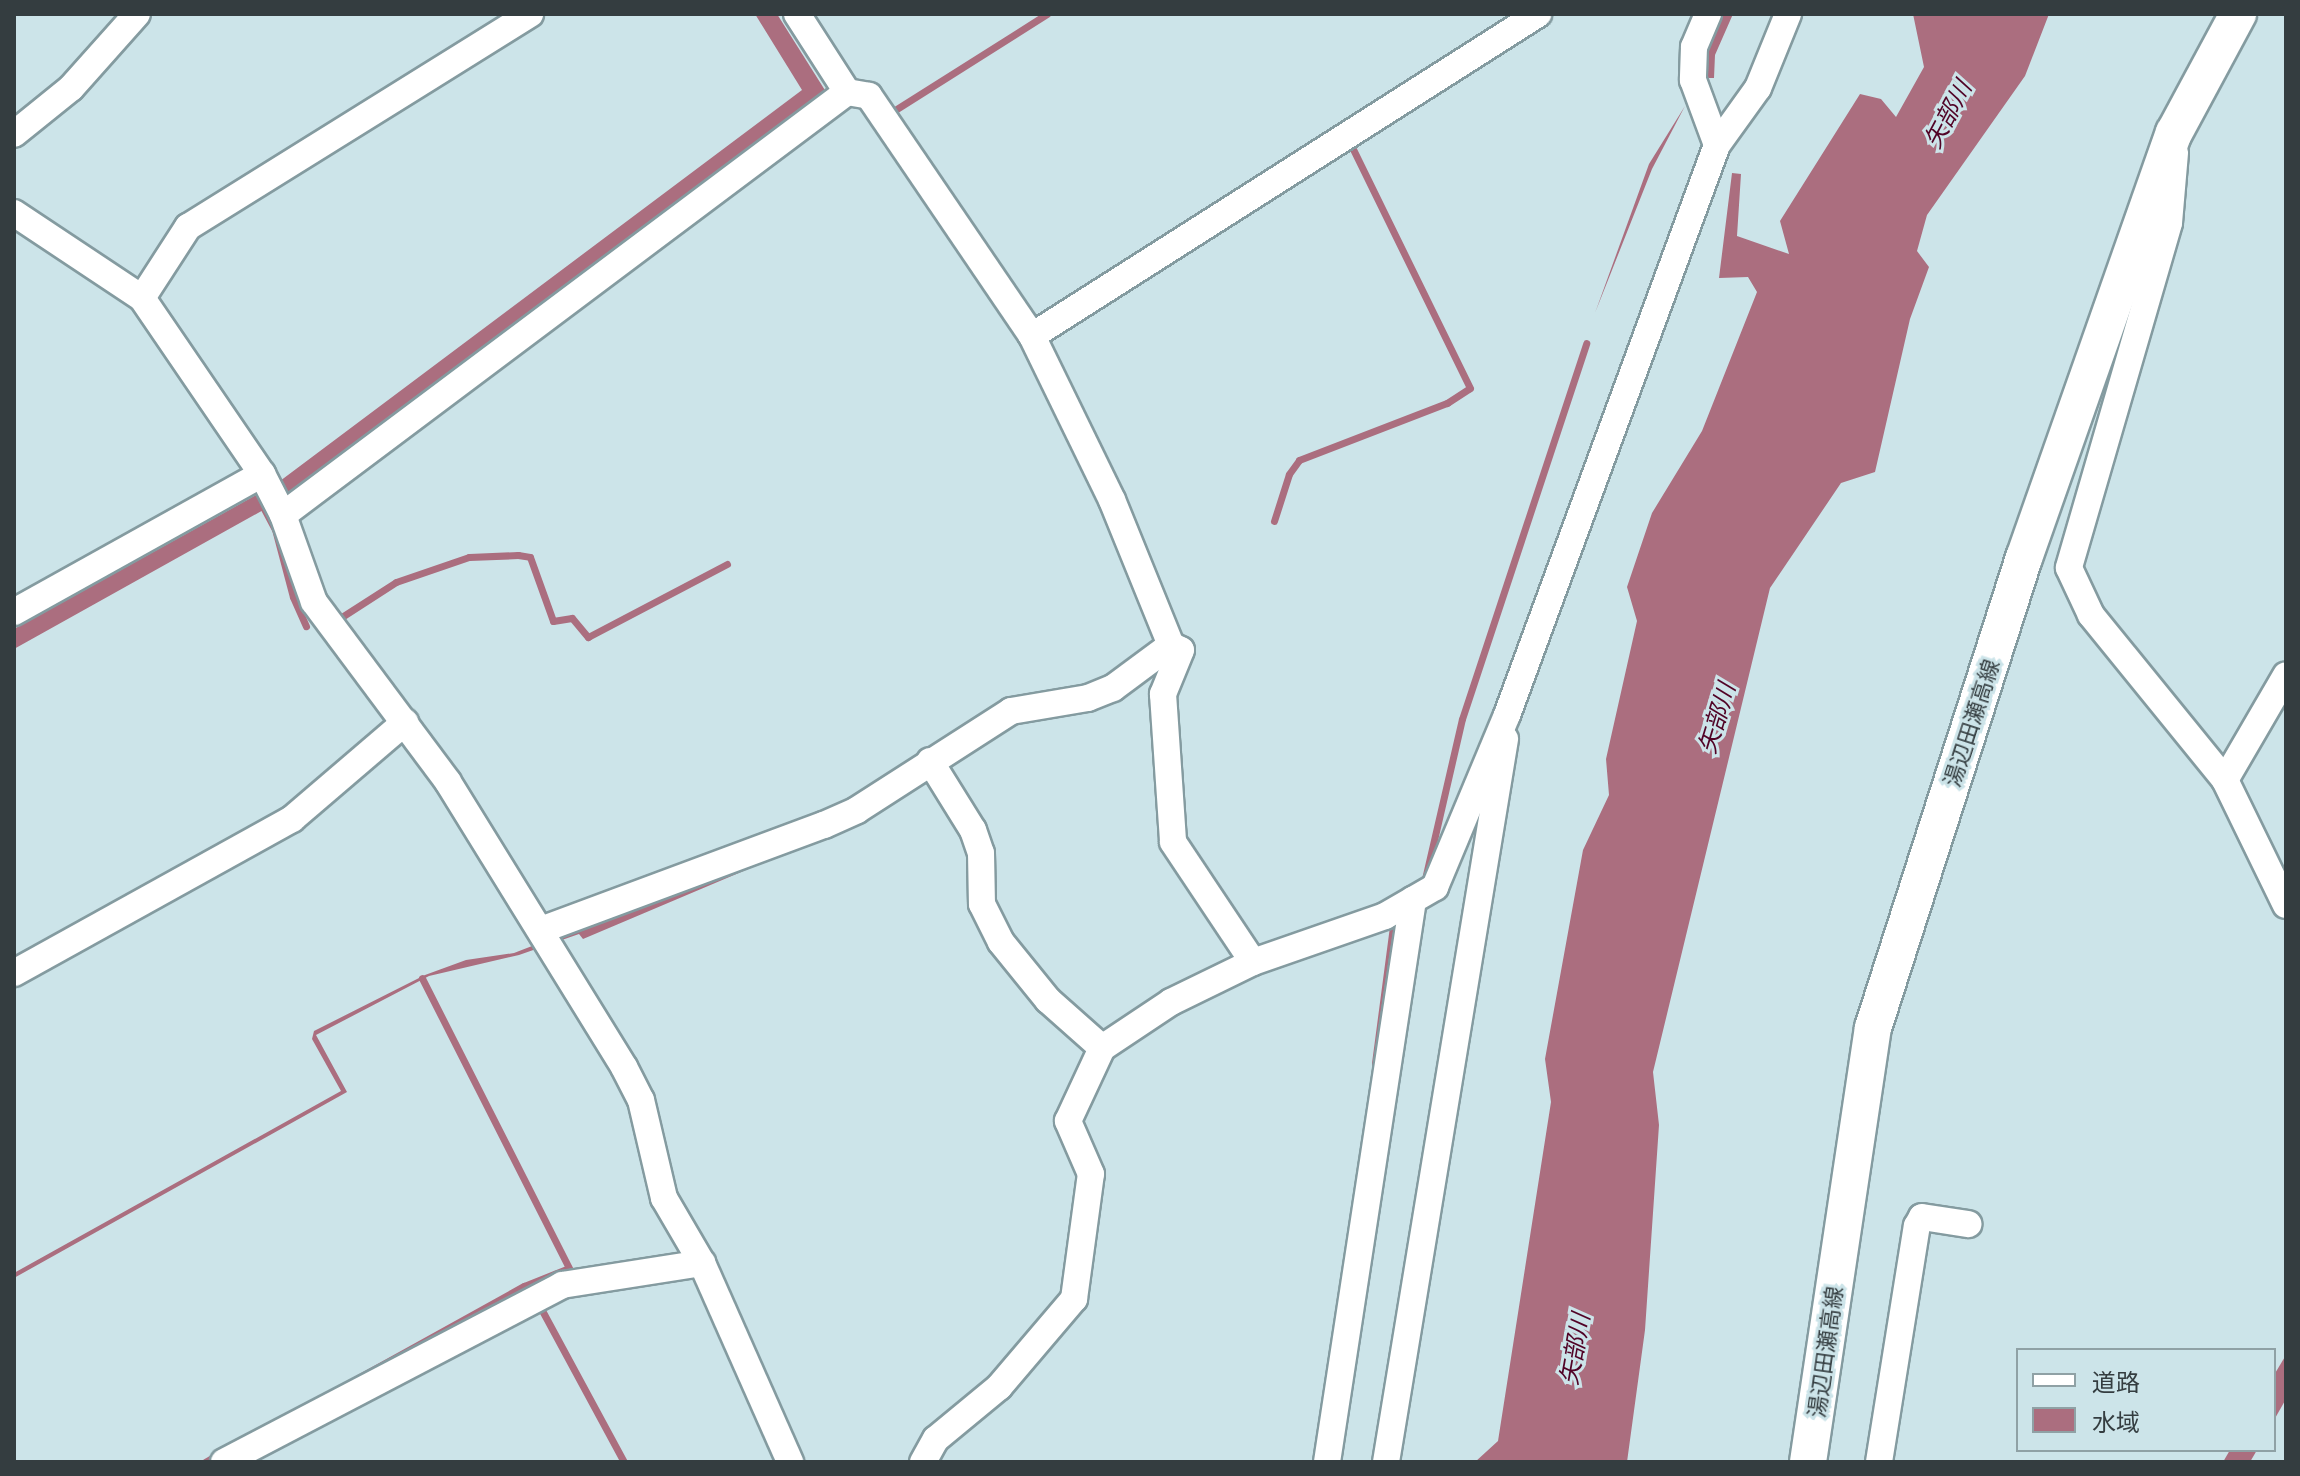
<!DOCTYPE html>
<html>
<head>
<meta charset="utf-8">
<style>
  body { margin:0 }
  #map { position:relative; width:2300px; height:1476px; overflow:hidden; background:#cce4e9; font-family:Lato,"Noto Sans JP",sans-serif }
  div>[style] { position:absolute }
  .water>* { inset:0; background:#ab6e7f }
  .stream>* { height:7px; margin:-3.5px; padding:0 3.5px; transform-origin:3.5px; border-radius:3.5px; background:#ab6e7f }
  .roads { filter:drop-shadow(2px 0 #849ba0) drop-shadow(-2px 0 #849ba0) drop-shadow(0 2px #849ba0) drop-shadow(0 -2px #849ba0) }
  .street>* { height:26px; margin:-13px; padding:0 13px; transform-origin:13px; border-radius:13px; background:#fff }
  .secondary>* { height:36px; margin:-18px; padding:0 18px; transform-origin:18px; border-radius:18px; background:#fff }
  span { translate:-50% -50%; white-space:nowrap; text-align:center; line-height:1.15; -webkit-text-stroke:6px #cce4e9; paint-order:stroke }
  .street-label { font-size:22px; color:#343d40 }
  .water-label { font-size:24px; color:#510326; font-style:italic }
  .frame { position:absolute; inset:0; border:16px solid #343d40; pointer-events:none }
  .legend { position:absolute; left:2016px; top:1348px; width:260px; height:104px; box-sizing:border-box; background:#cce4e9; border:2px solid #8fa1a5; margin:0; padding:10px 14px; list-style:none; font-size:24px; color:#343d40 }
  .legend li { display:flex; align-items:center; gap:16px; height:40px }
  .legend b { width:40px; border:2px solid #8fa1a5 }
</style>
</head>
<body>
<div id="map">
  <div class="water">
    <i style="clip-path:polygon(755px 14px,777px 14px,828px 95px,292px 494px,14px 649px,14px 629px,276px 484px,802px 90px)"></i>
    <i style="clip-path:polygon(1723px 14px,1733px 14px,1715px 55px,1714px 78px,1705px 78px,1704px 58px)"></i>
    <i style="clip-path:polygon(1913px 14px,2049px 14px,2025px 76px,1927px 215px,1917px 251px,1929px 267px,1910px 319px,1875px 472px,1841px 483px,1770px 588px,1653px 1072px,1659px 1125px,1645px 1330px,1627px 1462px,1475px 1462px,1498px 1441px,1551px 1102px,1545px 1059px,1583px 850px,1609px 795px,1606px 759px,1637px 621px,1627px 587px,1652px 513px,1702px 431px,1757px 292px,1748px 277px,1719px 278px,1732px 173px,1741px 174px,1737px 236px,1789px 254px,1780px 221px,1860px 94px,1881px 99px,1896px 117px,1924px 67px)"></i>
    <i style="clip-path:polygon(1685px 106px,1652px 169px,1595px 313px,1649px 164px)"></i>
    <i style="clip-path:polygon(757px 859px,760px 864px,583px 939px,579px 934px,519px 955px,429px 976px,316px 1035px,347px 1092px,14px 1278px,14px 1273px,341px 1091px,312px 1039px,314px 1031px,425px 975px,466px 960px,514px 953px)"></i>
    <i style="clip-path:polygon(2286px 1355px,2286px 1399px,2274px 1420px,2274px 1375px)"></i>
    <i style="clip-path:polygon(2230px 1450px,2257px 1450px,2250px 1462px,2223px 1462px)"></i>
  </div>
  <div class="stream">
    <i style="left:895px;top:110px;width:180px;rotate:-32.3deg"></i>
    <i style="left:262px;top:505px;width:27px;rotate:62deg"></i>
    <i style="left:275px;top:529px;width:70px;rotate:75.2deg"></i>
    <i style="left:293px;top:597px;width:32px;rotate:66deg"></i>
    <i style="left:1274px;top:521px;width:49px;rotate:-72.3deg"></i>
    <i style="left:1289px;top:474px;width:17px;rotate:-54deg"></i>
    <i style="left:1299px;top:460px;width:159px;rotate:-21.1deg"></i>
    <i style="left:1447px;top:403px;width:27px;rotate:-33deg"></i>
    <i style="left:1470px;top:388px;width:268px;rotate:-116.1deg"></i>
    <i style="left:337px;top:620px;width:70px;rotate:-32.8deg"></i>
    <i style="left:396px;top:582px;width:77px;rotate:-18.9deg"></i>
    <i style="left:469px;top:557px;width:49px;rotate:-2.3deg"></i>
    <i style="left:518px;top:555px;width:12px;rotate:9deg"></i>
    <i style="left:530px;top:557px;width:68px;rotate:70.2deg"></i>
    <i style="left:553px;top:621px;width:19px;rotate:-9deg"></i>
    <i style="left:572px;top:618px;width:25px;rotate:50deg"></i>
    <i style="left:588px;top:637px;width:157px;rotate:-27.7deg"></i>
    <i style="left:1425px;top:879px;width:164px;rotate:-77deg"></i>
    <i style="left:1462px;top:719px;width:396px;rotate:-71.7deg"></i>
    <i style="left:1375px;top:1063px;width:137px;rotate:-82.5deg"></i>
    <i style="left:538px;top:1303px;width:181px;rotate:61.6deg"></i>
    <i style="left:356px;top:1379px;width:192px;rotate:-29deg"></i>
    <i style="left:524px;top:1286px;width:48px;rotate:-21.8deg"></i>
    <i style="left:569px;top:1268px;width:325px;rotate:-116.9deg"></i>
    <i style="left:205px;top:1462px;width:16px;rotate:-30deg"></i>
  </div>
  <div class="roads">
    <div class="street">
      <i style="left:797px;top:14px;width:93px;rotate:57.3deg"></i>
      <i style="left:847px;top:92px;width:22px;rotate:10deg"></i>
      <i style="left:869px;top:96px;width:290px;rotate:55.8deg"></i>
      <i style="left:1032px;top:336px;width:182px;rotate:64deg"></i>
      <i style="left:1112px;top:500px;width:157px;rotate:67.9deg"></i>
      <i style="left:1171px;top:645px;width:11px;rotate:27deg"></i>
      <i style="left:1181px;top:650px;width:48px;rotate:112.2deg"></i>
      <i style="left:1163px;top:694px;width:148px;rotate:86.1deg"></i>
      <i style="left:1173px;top:842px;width:144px;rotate:56.3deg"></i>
      <i style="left:1708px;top:14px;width:36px;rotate:113deg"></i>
      <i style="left:1694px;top:47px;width:33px;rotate:92deg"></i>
      <i style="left:1693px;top:80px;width:69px;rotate:69.7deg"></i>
      <i style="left:14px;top:134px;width:73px;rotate:-38.9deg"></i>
      <i style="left:71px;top:88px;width:99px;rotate:-48.3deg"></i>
      <i style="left:2175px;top:153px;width:70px;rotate:94.9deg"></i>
      <i style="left:2169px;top:223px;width:359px;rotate:106.2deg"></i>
      <i style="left:2069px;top:568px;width:52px;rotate:64.9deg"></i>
      <i style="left:2091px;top:615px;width:213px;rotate:50.9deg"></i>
      <i style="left:2225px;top:780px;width:139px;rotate:64deg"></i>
      <i style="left:14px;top:213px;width:154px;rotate:33.6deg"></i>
      <i style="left:142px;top:298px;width:213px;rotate:55.7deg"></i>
      <i style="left:262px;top:474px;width:46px;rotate:62.9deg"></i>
      <i style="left:283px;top:515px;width:92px;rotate:70.4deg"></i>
      <i style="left:314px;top:602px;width:224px;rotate:53.3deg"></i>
      <i style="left:448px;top:782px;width:335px;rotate:58.3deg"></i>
      <i style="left:624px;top:1067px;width:37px;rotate:63deg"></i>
      <i style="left:641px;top:1100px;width:101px;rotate:76.8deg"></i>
      <i style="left:664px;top:1198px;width:75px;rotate:59.7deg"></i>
      <i style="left:702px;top:1263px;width:218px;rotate:66.1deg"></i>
      <i style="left:142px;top:298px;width:85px;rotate:-57.1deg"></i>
      <i style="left:188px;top:227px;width:403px;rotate:-31.9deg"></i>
      <i style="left:1032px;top:336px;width:600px;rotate:-32.47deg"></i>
      <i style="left:283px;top:515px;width:705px;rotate:-36.87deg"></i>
      <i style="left:14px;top:612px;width:284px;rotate:-29.1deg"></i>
      <i style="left:930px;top:761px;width:81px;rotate:58.1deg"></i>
      <i style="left:973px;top:830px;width:24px;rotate:71deg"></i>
      <i style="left:981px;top:853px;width:51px;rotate:88.9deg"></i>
      <i style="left:982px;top:904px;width:42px;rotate:63.4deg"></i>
      <i style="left:1001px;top:942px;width:75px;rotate:51deg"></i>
      <i style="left:1048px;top:1000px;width:72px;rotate:41.6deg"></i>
      <i style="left:2225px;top:780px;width:121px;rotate:-59.8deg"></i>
      <i style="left:541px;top:930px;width:302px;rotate:-20.4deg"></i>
      <i style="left:824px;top:825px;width:36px;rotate:-24deg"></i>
      <i style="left:857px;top:810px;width:183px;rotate:-32.7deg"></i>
      <i style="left:1011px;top:711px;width:78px;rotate:-9.6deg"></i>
      <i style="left:1088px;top:698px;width:27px;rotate:-22deg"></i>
      <i style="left:1113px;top:688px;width:72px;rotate:-36.6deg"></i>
      <i style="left:14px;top:973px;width:318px;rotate:-29deg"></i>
      <i style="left:292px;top:819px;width:149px;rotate:-40.6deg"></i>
      <i style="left:224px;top:1462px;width:382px;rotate:-27.6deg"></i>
      <i style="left:562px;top:1285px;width:142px;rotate:-8.9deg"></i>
      <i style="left:923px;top:1462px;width:26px;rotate:-61deg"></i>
      <i style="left:936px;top:1439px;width:82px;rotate:-39.5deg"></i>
      <i style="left:999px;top:1387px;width:116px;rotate:-49.6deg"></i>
      <i style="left:1074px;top:1299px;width:126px;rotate:-82.3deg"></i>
      <i style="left:1091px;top:1174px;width:58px;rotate:-113.5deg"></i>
      <i style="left:1068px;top:1121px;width:81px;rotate:-65deg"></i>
      <i style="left:1102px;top:1048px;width:83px;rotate:-33.7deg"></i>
      <i style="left:1171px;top:1002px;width:91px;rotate:-26deg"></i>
      <i style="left:1253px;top:962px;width:140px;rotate:-19.2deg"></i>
      <i style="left:1385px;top:916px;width:58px;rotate:-30.1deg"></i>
      <i style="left:1435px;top:887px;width:186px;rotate:-67.3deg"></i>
      <i style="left:1507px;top:715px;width:607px;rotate:-69.78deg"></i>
      <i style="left:1717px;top:145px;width:70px;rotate:-54.3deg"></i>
      <i style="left:1758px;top:88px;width:80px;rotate:-67.9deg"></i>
      <i style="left:1327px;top:1462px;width:569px;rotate:-81.3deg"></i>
      <i style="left:1386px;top:1462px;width:733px;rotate:-80.65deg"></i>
      <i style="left:1879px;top:1462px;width:239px;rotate:-80.9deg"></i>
      <i style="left:1917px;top:1226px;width:10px;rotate:-61deg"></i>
      <i style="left:1922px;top:1217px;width:47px;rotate:8.7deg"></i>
    </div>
    <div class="secondary">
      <i style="left:1808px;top:1462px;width:439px;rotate:-81.5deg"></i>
      <i style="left:1873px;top:1028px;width:494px;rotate:-72.2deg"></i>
      <i style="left:2024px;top:558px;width:451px;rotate:-70.6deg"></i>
      <i style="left:2174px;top:133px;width:135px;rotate:-61.7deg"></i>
    </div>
  </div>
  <div class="street-label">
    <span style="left:1971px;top:723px;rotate:-72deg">湯辺田瀬高線</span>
    <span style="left:1825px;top:1352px;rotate:-82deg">湯辺田瀬高線</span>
  </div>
  <div class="water-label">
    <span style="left:1947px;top:114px;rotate:-62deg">矢部川</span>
    <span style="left:1716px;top:718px;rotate:-73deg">矢部川</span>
    <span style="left:1574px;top:1349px;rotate:-80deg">矢部川</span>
  </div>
  <div class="frame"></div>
  <ul class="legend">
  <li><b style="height:10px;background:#fff"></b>道路</li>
  <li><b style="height:22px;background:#ab6e7f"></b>水域</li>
  </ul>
</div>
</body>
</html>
